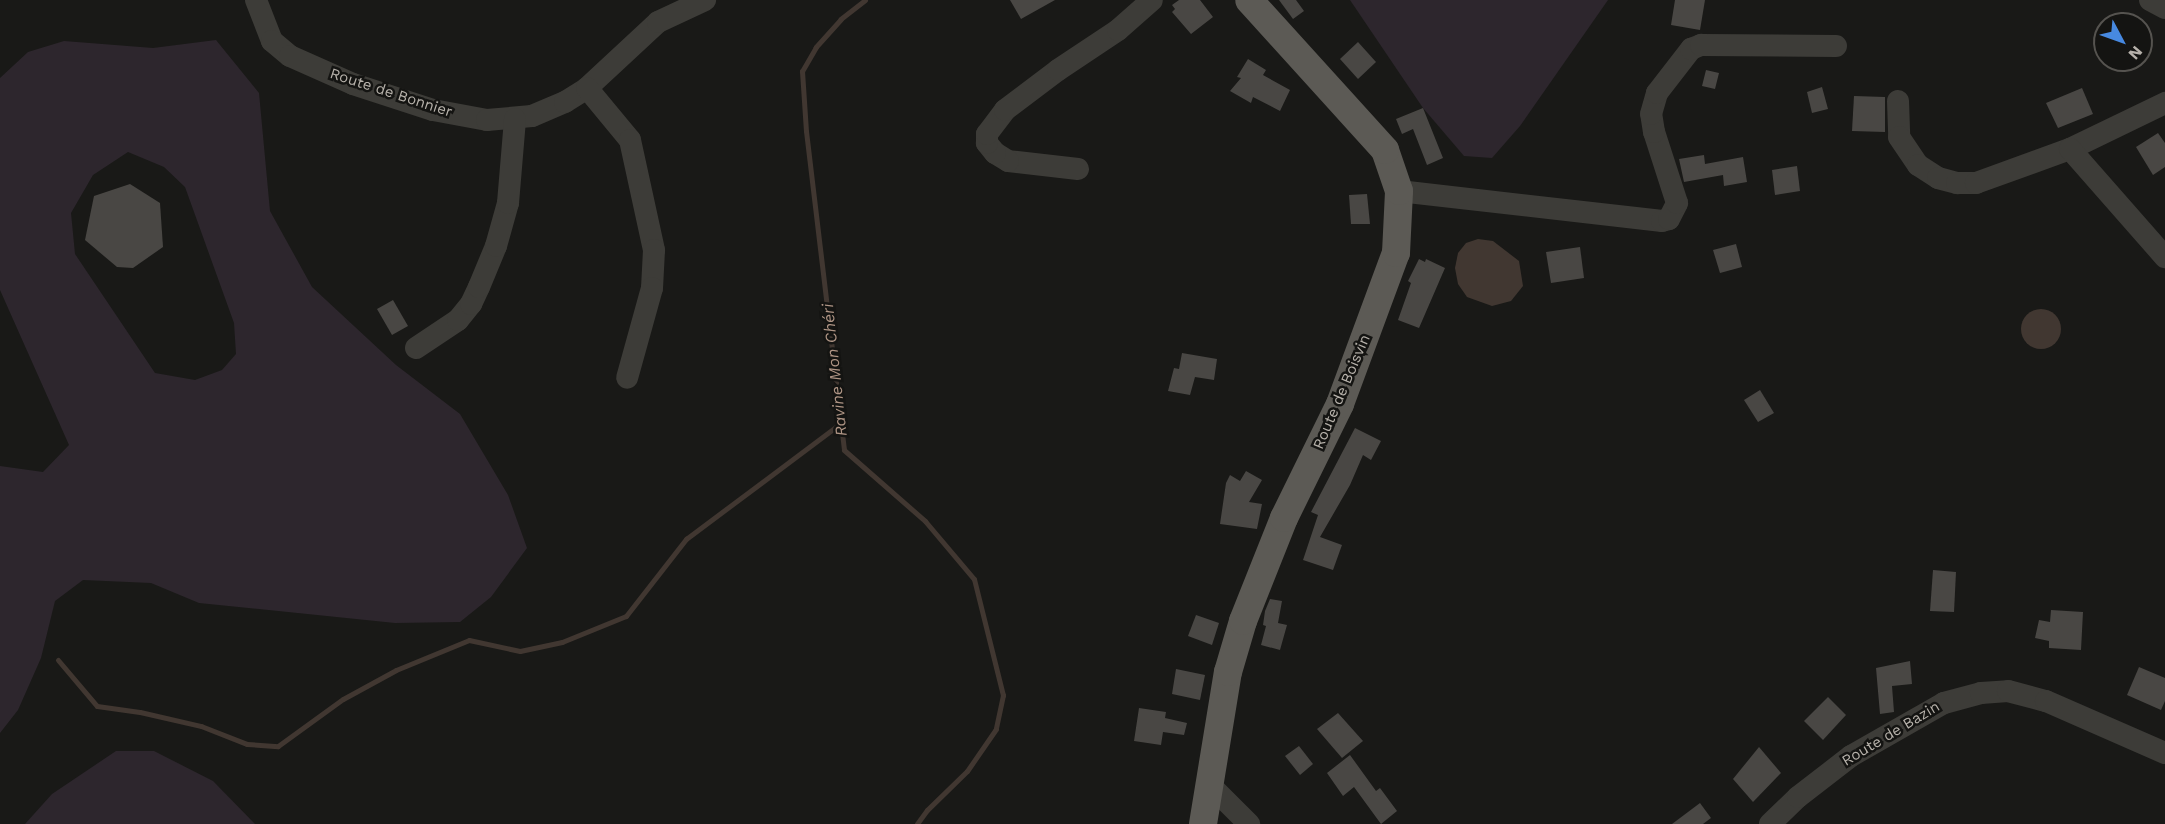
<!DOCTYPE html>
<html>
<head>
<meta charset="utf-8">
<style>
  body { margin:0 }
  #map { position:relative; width:2165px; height:824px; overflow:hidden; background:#191917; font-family:"Work Sans",sans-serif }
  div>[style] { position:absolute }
  .green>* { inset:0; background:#2d262d }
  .water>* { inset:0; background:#413731 }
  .round { border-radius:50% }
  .stream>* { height:5px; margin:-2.5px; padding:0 2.5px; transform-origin:2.5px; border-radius:2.5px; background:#413731 }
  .building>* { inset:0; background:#494744 }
  .minor>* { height:22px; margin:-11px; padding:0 11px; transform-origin:11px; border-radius:11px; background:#3d3c38 }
  .major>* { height:28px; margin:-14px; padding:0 14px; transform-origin:14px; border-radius:14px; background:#5c5a55 }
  span { translate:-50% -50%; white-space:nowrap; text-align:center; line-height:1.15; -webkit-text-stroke:5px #141412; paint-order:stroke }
  .street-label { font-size:15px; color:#b7b2ab }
  .water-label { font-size:16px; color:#af9585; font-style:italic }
  .north { position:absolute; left:2093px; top:12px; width:60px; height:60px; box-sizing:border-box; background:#141412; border:2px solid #55534f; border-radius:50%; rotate:131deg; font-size:16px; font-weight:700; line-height:24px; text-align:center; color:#b7b2ab }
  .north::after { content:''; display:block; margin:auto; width:21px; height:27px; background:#4789e1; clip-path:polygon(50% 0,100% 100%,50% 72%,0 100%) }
</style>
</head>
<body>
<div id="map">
  <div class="green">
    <i style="clip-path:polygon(1350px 0,1608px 0,1520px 126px,1492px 158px,1464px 156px,1423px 108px)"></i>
    <i style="clip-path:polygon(evenodd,216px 40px,259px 93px,270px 211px,312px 287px,396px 365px,460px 414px,508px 495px,527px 548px,491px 597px,460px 622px,395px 623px,199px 603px,151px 583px,83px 580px,55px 601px,41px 658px,18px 710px,0 733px,0 466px,43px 472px,69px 445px,0 290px,0 78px,28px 52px,64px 41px,153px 48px,216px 40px,128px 152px,164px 167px,185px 187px,234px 323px,236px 354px,222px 370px,195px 380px,155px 373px,75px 254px,71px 213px,93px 175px,128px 152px)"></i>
    <i style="clip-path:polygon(116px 751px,154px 751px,213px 781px,255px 824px,25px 824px,52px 794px)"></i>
  </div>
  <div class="water">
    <i style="clip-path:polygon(1478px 239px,1493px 241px,1519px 261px,1523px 286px,1511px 301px,1492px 306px,1467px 297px,1458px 284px,1455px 268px,1458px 253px,1466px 243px)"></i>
    <i class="round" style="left:2021px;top:309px;width:40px;height:40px"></i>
  </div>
  <div class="stream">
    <i style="left:865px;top:0;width:31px;rotate:142deg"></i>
    <i style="left:841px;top:19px;width:38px;rotate:132deg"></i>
    <i style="left:816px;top:47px;width:28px;rotate:120deg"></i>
    <i style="left:802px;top:71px;width:60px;rotate:86.2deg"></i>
    <i style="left:806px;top:131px;width:321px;rotate:83.2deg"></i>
    <i style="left:844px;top:450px;width:108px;rotate:41.2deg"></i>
    <i style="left:925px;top:521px;width:76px;rotate:49.8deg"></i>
    <i style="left:974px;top:579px;width:120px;rotate:76deg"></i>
    <i style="left:1003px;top:695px;width:35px;rotate:102deg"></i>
    <i style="left:996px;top:729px;width:51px;rotate:124.6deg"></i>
    <i style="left:967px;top:771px;width:56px;rotate:135.7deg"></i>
    <i style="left:927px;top:810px;width:17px;rotate:126deg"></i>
    <i style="left:58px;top:660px;width:60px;rotate:49.7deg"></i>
    <i style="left:97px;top:706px;width:43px;rotate:7.9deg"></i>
    <i style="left:140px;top:712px;width:63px;rotate:12.9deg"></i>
    <i style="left:201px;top:726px;width:49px;rotate:21.4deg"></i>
    <i style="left:247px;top:744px;width:31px;rotate:4deg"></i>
    <i style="left:278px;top:746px;width:80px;rotate:-35.9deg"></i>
    <i style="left:343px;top:699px;width:60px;rotate:-28.7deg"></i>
    <i style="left:396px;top:670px;width:79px;rotate:-22.3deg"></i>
    <i style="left:469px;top:640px;width:52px;rotate:12.2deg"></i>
    <i style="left:520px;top:651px;width:43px;rotate:-12.1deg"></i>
    <i style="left:562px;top:642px;width:69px;rotate:-22.1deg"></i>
    <i style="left:626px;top:616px;width:98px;rotate:-52.1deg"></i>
    <i style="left:686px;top:539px;width:194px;rotate:-36.8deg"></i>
  </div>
  <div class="building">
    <i style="clip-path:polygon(1010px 0,1055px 0,1021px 19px)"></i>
    <i style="clip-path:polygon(1179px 0,1200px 0,1213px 17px,1191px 34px,1172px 12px,1175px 9px,1172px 5px)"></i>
    <i style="clip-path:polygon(1279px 0,1296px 0,1304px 11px,1293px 19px)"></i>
    <i style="clip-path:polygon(1675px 0,1705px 0,1700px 30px,1671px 25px)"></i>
    <i style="clip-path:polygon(1358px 42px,1376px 62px,1358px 79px,1340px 59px)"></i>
    <i style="clip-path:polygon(1248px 59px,1266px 70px,1263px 75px,1290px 90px,1280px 111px,1253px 97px,1251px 103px,1230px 91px,1241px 78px,1237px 77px)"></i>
    <i style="clip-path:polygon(1706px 70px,1719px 73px,1715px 89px,1702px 86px)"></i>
    <i style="clip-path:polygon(1822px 87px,1828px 109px,1812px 113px,1807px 92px)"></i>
    <i style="clip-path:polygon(2082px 88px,2093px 114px,2058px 128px,2046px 103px)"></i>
    <i style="clip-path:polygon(1854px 96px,1885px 97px,1885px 132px,1852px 131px)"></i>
    <i style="clip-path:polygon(1423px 108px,1443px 158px,1427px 165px,1413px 129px,1402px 134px,1396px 119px)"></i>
    <i style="clip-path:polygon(2158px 133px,2165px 143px,2165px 167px,2153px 175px,2136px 147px)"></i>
    <i style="clip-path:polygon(1704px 155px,1705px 164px,1743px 157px,1747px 182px,1724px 186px,1723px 175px,1684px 182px,1679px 159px)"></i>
    <i style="clip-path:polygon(1797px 166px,1800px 191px,1775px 195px,1772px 170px)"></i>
    <i style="clip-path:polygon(130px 184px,160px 203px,163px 247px,133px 268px,117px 267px,85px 240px,94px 196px)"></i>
    <i style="clip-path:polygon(1367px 194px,1370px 224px,1351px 224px,1349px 195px)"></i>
    <i style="clip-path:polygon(1736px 244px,1742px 267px,1720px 273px,1713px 250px)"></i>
    <i style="clip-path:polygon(1580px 247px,1584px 278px,1551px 283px,1546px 252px)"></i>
    <i style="clip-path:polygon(1419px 259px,1425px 262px,1426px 259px,1445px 268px,1419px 328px,1398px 320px,1411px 283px,1408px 281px)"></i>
    <i style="clip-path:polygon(393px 300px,408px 326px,392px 335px,377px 309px)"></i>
    <i style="clip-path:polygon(1182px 353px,1217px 359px,1214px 380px,1195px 377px,1190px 395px,1168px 391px,1174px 368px,1179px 369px)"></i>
    <i style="clip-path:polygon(1760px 390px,1774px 413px,1758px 422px,1744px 400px)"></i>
    <i style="clip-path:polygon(1355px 428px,1381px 441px,1371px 460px,1363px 455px,1350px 485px,1320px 537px,1342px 545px,1333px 570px,1303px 560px,1318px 515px,1311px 512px)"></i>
    <i style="clip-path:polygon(1246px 471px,1262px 480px,1249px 502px,1262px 504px,1257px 529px,1220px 524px,1226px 483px,1230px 475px,1240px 481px)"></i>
    <i style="clip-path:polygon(1933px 570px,1956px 572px,1954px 612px,1930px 611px)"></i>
    <i style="clip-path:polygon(1270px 599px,1282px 601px,1278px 623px,1287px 625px,1280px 650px,1261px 645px,1266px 626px,1263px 625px,1265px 611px)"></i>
    <i style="clip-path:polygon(2051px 610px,2083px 612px,2081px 650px,2049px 648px,2049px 641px,2035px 638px,2039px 620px,2050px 622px)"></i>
    <i style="clip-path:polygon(1196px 615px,1219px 623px,1212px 645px,1188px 636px)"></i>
    <i style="clip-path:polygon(1910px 661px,1912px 684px,1892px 686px,1894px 712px,1880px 714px,1876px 668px)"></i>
    <i style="clip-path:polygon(2139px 667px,2165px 678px,2165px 701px,2161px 710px,2127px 695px)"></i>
    <i style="clip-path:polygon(1176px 669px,1205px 675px,1200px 700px,1172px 694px)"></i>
    <i style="clip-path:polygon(1828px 697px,1846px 715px,1823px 740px,1804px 721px)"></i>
    <i style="clip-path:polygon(1139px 708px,1166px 712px,1165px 718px,1187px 723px,1184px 735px,1163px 732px,1161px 745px,1134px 741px)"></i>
    <i style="clip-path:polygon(1338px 713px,1363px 741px,1342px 758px,1317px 729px)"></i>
    <i style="clip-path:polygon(1299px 746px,1313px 764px,1300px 775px,1285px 756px)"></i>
    <i style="clip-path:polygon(1759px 747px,1781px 773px,1753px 802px,1733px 779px)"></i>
    <i style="clip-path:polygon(1350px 755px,1376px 791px,1380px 788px,1397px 811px,1381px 824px,1354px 787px,1343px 796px,1327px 773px)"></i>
    <i style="clip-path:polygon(1700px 803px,1711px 818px,1703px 824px,1672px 824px)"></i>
  </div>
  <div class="minor">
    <i style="left:256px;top:0;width:44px;rotate:68.7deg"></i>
    <i style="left:272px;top:41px;width:23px;rotate:40deg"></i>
    <i style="left:290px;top:56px;width:69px;rotate:24deg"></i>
    <i style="left:353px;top:84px;width:84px;rotate:18deg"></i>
    <i style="left:433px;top:110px;width:55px;rotate:10.5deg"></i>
    <i style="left:487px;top:120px;width:45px;rotate:-5.1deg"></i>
    <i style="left:532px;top:116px;width:36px;rotate:-23deg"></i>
    <i style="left:565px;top:102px;width:26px;rotate:-32deg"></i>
    <i style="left:587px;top:88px;width:97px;rotate:-42.9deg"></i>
    <i style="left:658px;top:22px;width:52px;rotate:-25.1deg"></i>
    <i style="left:2150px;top:0;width:17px;rotate:28deg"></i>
    <i style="left:587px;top:88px;width:67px;rotate:50.4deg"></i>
    <i style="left:630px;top:140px;width:113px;rotate:77.7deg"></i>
    <i style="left:654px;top:250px;width:38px;rotate:93deg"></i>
    <i style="left:652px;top:288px;width:93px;rotate:105.5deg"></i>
    <i style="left:1898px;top:101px;width:36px;rotate:88deg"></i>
    <i style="left:1899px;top:137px;width:34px;rotate:56deg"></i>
    <i style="left:1918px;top:165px;width:24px;rotate:33deg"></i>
    <i style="left:1938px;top:178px;width:20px;rotate:15deg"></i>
    <i style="left:1957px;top:183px;width:19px"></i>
    <i style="left:1976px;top:183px;width:100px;rotate:-19.9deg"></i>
    <i style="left:2070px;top:149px;width:106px;rotate:-25.8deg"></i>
    <i style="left:2070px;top:149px;width:144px;rotate:48.7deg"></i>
    <i style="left:1078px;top:169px;width:70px;rotate:-173.5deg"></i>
    <i style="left:1008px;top:161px;width:15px;rotate:-148deg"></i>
    <i style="left:995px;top:153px;width:13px;rotate:-129deg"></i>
    <i style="left:987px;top:143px;width:9px;rotate:-90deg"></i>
    <i style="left:987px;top:134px;width:30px;rotate:-53deg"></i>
    <i style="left:1005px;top:110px;width:66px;rotate:-37deg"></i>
    <i style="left:1058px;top:70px;width:72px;rotate:-33.7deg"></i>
    <i style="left:1118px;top:30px;width:45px;rotate:-41.4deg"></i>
    <i style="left:1399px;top:191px;width:265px;rotate:6.5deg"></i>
    <i style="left:1662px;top:221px;width:7px;rotate:-16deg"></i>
    <i style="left:1669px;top:219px;width:18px;rotate:-63deg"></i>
    <i style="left:1677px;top:203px;width:75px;rotate:-107.9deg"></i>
    <i style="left:1654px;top:132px;width:18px;rotate:-99deg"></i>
    <i style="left:1651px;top:114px;width:22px;rotate:-74deg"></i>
    <i style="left:1657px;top:93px;width:56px;rotate:-52.3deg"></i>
    <i style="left:1691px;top:49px;width:11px;rotate:-22deg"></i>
    <i style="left:1701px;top:45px;width:135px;rotate:0.4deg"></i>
    <i style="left:416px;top:348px;width:50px;rotate:-33.7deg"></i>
    <i style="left:458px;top:320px;width:21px;rotate:-51deg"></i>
    <i style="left:471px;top:304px;width:19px;rotate:-65deg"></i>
    <i style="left:479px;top:287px;width:44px;rotate:-67.5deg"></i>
    <i style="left:496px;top:246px;width:45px;rotate:-74.4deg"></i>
    <i style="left:508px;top:203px;width:84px;rotate:-85.2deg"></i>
    <i style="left:1209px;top:784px;width:57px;rotate:45deg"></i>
    <i style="left:1770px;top:824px;width:39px;rotate:-44deg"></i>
    <i style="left:1798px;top:797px;width:67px;rotate:-37.7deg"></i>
    <i style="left:1851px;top:756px;width:107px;rotate:-29.7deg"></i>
    <i style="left:1944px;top:703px;width:38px;rotate:-15deg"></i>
    <i style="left:1981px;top:693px;width:27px;rotate:-4deg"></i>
    <i style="left:2008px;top:691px;width:39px;rotate:15deg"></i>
    <i style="left:2046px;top:701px;width:130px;rotate:23.6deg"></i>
  </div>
  <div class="major">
    <i style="left:1203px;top:824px;width:154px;rotate:-80.7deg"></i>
    <i style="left:1228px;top:672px;width:53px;rotate:-73.6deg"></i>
    <i style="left:1243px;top:621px;width:111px;rotate:-68.3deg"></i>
    <i style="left:1284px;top:518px;width:127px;rotate:-63.8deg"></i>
    <i style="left:1340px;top:404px;width:161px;rotate:-69.7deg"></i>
    <i style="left:1396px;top:253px;width:62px;rotate:-87.2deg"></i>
    <i style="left:1399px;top:191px;width:43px;rotate:-108.9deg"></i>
    <i style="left:1385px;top:150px;width:202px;rotate:-132.2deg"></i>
  </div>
  <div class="street-label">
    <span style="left:391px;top:93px;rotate:18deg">Route de Bonnier</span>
    <span style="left:1342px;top:392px;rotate:-67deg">Route de Boisvin</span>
    <span style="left:1891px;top:734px;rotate:-31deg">Route de Bazin</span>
  </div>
  <div class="water-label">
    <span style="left:835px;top:370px;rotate:-96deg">Ravine Mon Chéri</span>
  </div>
  <div class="north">N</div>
</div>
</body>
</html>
